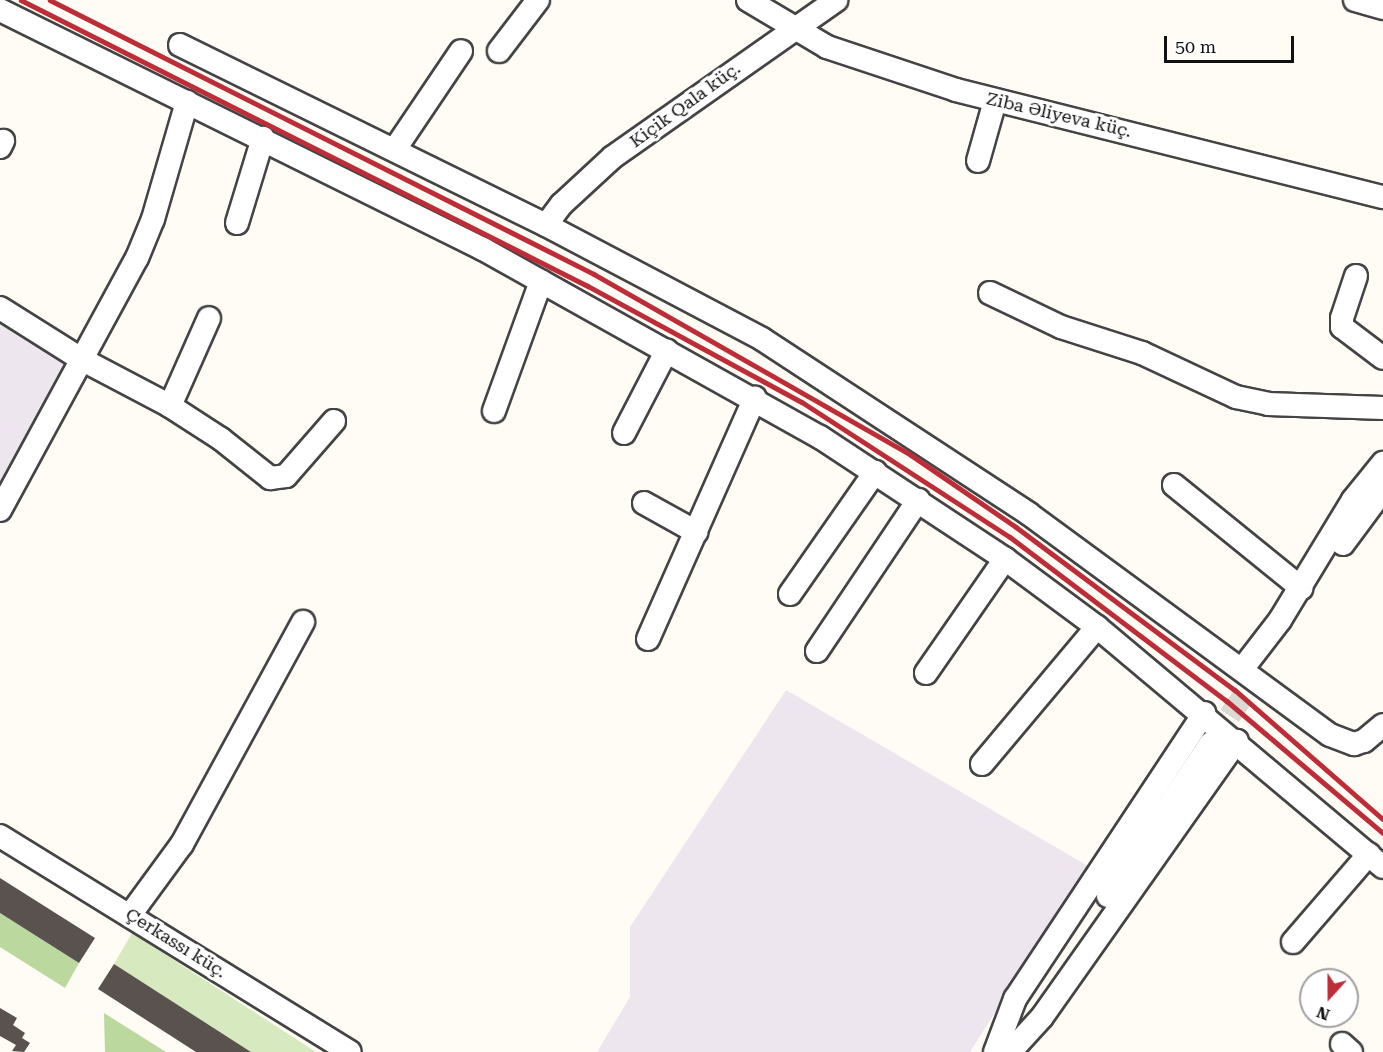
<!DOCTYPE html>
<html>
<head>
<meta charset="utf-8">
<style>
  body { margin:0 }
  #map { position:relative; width:1383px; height:1052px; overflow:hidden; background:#fffcf5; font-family:"Roboto Serif",serif }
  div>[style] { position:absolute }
  .industrial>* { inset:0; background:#ede6ef }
  .green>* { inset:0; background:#d6e9bf }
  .forest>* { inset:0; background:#bbd99f }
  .building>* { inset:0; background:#59524e }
  .minor-tunnel>* { height:22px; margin-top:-11px; transform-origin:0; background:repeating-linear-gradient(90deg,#dbd9d3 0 22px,transparent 0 33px) }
  .roads { filter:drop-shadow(2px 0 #444) drop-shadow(-2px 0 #444) drop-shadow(0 2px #444) drop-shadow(0 -2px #444) }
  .minor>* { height:22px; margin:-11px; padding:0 11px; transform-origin:11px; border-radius:11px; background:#fff }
  .rail>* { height:4.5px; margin:-2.25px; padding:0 2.25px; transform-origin:2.25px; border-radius:2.25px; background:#bd2d38 }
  span { translate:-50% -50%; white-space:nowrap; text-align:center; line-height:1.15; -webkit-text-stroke:6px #fff; paint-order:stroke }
  .street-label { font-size:18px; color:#111 }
  .north { position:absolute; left:1299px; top:968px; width:60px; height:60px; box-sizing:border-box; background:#fff; border:2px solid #a0a0a0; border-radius:50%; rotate:201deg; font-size:16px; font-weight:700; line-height:24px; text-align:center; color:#111 }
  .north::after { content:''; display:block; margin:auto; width:21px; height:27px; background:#bd2d38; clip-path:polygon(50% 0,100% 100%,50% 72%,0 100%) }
  .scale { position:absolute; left:1164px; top:36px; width:130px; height:27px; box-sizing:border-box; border:3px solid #111; border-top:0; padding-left:8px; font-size:18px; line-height:21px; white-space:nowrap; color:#111; -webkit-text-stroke:4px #fff; paint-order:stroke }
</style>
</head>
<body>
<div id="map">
  <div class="industrial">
    <i style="clip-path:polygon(0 321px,69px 363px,0 486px)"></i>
    <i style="clip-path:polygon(786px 690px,1088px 866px,970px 1052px,597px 1052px,630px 997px,630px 927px)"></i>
  </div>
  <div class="green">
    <i style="clip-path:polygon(132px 933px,316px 1052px,251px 1052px,114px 964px)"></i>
  </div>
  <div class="forest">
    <i style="clip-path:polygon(0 913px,79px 963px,65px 988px,0 947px)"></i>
    <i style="clip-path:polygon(104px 1013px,166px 1052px,105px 1052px)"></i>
  </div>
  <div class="building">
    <i style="clip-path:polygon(0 878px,95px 938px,79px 963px,0 913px)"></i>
    <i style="clip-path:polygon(114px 964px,251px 1052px,196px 1052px,98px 989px)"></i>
    <i style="clip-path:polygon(0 1008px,17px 1018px,13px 1025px,25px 1033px,22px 1038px,30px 1043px,24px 1052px,12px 1051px,16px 1045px,0 1036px)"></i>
  </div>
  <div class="minor-tunnel">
    <i style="left:1211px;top:743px;width:93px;rotate:-55.5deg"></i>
  </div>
  <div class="roads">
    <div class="minor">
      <i style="left:748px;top:0;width:92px;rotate:30.7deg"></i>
      <i style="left:827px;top:47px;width:136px;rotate:18.4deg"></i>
      <i style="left:956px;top:90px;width:440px;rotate:14.1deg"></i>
      <i style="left:1355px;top:0;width:29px;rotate:16deg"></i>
      <i style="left:0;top:10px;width:539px;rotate:26.33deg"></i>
      <i style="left:483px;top:249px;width:386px;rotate:29.2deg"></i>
      <i style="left:820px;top:437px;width:222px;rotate:33.4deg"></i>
      <i style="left:1005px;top:559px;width:114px;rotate:36.5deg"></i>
      <i style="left:1097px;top:627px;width:373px;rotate:40deg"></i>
      <i style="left:180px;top:45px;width:408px;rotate:26.2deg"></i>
      <i style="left:546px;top:225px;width:244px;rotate:27.8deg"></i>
      <i style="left:762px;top:339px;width:319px;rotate:33.2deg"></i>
      <i style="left:1029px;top:514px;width:373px;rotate:36.3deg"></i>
      <i style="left:1330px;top:735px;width:26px;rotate:21deg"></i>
      <i style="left:1354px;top:744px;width:10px;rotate:-17deg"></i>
      <i style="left:1364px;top:741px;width:25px;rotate:-40deg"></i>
      <i style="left:499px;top:51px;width:64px;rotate:-52.6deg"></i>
      <i style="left:0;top:147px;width:7px;rotate:-63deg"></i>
      <i style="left:395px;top:149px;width:118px;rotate:-56deg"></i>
      <i style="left:978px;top:161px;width:62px;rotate:-74.2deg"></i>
      <i style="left:237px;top:223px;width:89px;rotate:-73deg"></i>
      <i style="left:546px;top:225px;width:26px;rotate:-53deg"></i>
      <i style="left:562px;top:204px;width:69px;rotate:-42.7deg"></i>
      <i style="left:613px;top:157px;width:273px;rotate:-35.1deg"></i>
      <i style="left:1356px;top:276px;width:44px;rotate:108.4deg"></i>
      <i style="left:1342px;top:318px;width:9px;rotate:90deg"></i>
      <i style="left:1342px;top:327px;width:51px;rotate:37.1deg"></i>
      <i style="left:990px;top:293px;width:79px;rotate:25.6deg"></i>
      <i style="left:1061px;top:327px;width:85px;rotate:17.8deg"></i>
      <i style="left:1142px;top:353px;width:104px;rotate:25.1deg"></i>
      <i style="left:1236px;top:397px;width:33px;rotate:12deg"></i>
      <i style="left:1268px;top:404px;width:115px;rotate:2deg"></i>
      <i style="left:0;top:308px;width:96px;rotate:32.2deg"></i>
      <i style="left:81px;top:359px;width:101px;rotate:27.8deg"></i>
      <i style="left:170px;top:406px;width:61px;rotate:32.9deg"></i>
      <i style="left:221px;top:439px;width:63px;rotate:38.5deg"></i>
      <i style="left:270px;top:478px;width:16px;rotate:-7deg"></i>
      <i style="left:286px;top:476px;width:73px;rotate:-48.9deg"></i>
      <i style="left:170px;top:406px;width:96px;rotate:-66.1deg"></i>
      <i style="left:494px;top:411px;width:138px;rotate:-70.1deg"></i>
      <i style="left:624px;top:433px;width:93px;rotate:-62.6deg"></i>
      <i style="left:1174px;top:485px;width:164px;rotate:39deg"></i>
      <i style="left:644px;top:503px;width:60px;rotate:29.1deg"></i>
      <i style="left:0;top:510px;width:287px;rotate:-61.5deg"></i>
      <i style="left:137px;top:258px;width:42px;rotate:-67.7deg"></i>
      <i style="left:153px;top:219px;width:122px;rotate:-73.8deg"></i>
      <i style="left:1343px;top:544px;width:67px;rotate:-53.5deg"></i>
      <i style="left:790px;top:594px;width:149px;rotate:-55.1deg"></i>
      <i style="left:648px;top:639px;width:264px;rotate:-66.1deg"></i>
      <i style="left:817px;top:651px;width:182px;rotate:-56.2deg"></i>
      <i style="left:1243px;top:668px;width:61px;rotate:-52.4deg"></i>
      <i style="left:1280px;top:620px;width:140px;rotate:-58.7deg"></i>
      <i style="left:1353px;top:500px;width:48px;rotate:-51deg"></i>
      <i style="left:926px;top:673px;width:139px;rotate:-55.3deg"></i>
      <i style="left:982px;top:764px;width:179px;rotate:-50deg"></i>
      <i style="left:0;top:836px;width:411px;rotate:31.7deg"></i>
      <i style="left:1108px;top:896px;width:184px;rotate:-56.1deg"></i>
      <i style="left:130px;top:915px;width:88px;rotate:-53.8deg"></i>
      <i style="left:182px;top:844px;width:253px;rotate:-61.4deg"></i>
      <i style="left:1293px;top:942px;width:116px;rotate:-49.2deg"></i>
      <i style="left:1342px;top:1044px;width:12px;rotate:42deg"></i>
      <i style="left:995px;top:1052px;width:57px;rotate:-69.3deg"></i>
      <i style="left:1015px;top:999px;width:343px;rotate:-56.5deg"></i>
      <i style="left:1010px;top:1052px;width:47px;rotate:-47.6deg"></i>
      <i style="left:1042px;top:1017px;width:338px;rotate:-54.8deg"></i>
    </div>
  </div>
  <div class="rail">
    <i style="left:21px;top:0;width:635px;rotate:26.77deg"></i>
    <i style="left:588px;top:286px;width:243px;rotate:28.5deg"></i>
    <i style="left:802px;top:402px;width:248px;rotate:33deg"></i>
    <i style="left:1010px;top:537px;width:272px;rotate:37.1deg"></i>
    <i style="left:1227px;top:701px;width:204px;rotate:40.2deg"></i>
    <i style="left:50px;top:0;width:609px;rotate:26.73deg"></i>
    <i style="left:594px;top:274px;width:365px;rotate:29.7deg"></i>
    <i style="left:911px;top:455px;width:127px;rotate:34.4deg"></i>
    <i style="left:1016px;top:527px;width:273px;rotate:36.7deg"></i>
    <i style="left:1235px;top:690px;width:196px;rotate:41.1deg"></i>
  </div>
  <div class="street-label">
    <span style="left:685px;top:105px;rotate:-36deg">Kiçik Qala küç.</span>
    <span style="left:1059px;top:115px;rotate:13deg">Ziba Əliyeva küç.</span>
    <span style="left:176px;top:943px;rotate:32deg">Çerkassı küç.</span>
  </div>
  <div class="north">N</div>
  <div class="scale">50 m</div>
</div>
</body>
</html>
